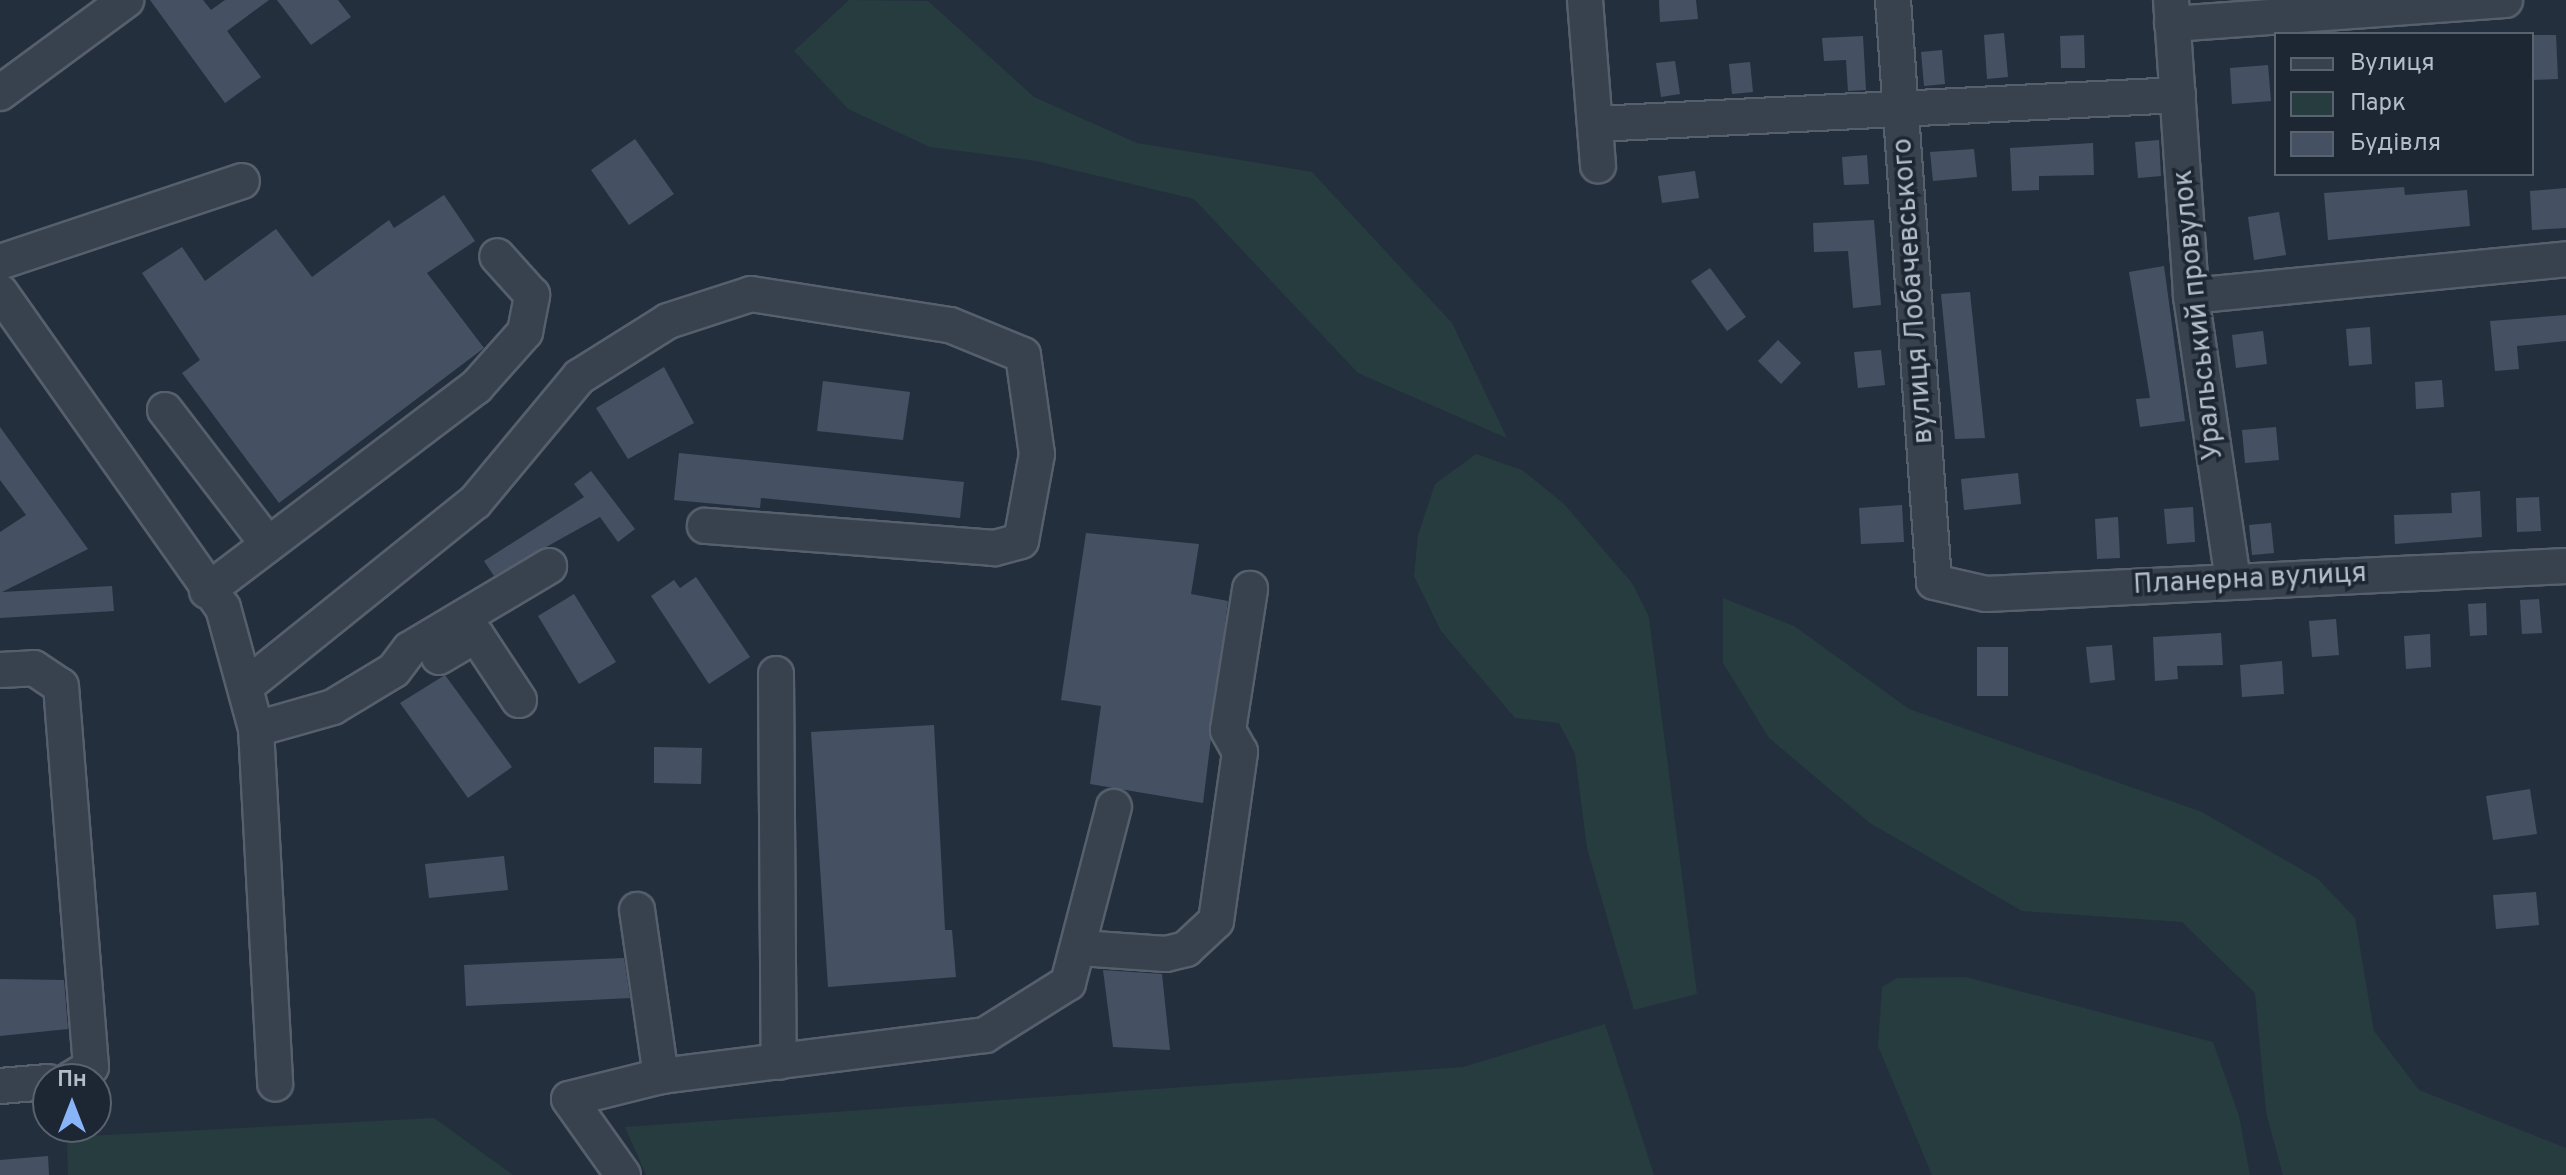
<!DOCTYPE html>
<html>
<head>
<meta charset="utf-8">
<style>
  body { margin:0 }
  #map { position:relative; width:2566px; height:1175px; overflow:hidden; background:#242f3e; font-family:Overpass,sans-serif }
  div>[style] { position:absolute }
  .green>* { inset:0; background:#263c3f }
  .building>* { inset:0; background:#455162 }
  .roads { filter:drop-shadow(2px 0 #565f6c) drop-shadow(-2px 0 #565f6c) drop-shadow(0 2px #565f6c) drop-shadow(0 -2px #565f6c) }
  .minor>* { height:34px; margin:-17px; padding:0 17px; transform-origin:17px; border-radius:17px; background:#38414e }
  span { translate:-50% -50%; white-space:nowrap; text-align:center; line-height:1.15; -webkit-text-stroke:7px #1d2633; paint-order:stroke }
  .street-label { font-size:28px; color:#b4bcc9 }
  .legend { position:absolute; left:2274px; top:32px; width:260px; height:144px; box-sizing:border-box; background:#1d2633; border:2px solid #59626f; margin:0; padding:10px 14px; list-style:none; font-size:24px; color:#b4bcc9 }
  .legend li { display:flex; align-items:center; gap:16px; height:40px }
  .legend b { width:40px; border:2px solid #59626f }
  .north { position:absolute; left:32px; top:1063px; width:80px; height:80px; box-sizing:border-box; background:#1d2633; border:2px solid #59626f; border-radius:50%; rotate:0deg; font-size:22px; font-weight:700; line-height:32px; text-align:center; color:#b4bcc9 }
  .north::after { content:''; display:block; margin:auto; width:28px; height:36px; background:#8ab4f8; clip-path:polygon(50% 0,100% 100%,50% 72%,0 100%) }
</style>
</head>
<body>
<div id="map">
  <div class="green">
    <i style="clip-path:polygon(849px 0,928px 1px,1034px 97px,1137px 143px,1312px 172px,1452px 323px,1507px 438px,1358px 373px,1194px 199px,1036px 161px,930px 147px,848px 109px,794px 51px)"></i>
    <i style="clip-path:polygon(1476px 454px,1522px 470px,1564px 504px,1632px 583px,1649px 617px,1697px 994px,1634px 1010px,1587px 848px,1575px 754px,1559px 723px,1515px 718px,1441px 631px,1414px 576px,1418px 535px,1435px 484px)"></i>
    <i style="clip-path:polygon(1723px 598px,1794px 626px,1909px 709px,2202px 812px,2318px 879px,2355px 918px,2374px 1031px,2419px 1090px,2566px 1148px,2566px 1175px,2283px 1175px,2266px 1112px,2255px 993px,2182px 922px,2022px 911px,1870px 823px,1769px 738px,1723px 663px)"></i>
    <i style="clip-path:polygon(1966px 977px,2213px 1042px,2239px 1116px,2250px 1175px,1932px 1175px,1878px 1046px,1882px 987px,1897px 978px)"></i>
    <i style="clip-path:polygon(1605px 1024px,1654px 1175px,646px 1175px,625px 1127px,1463px 1067px)"></i>
    <i style="clip-path:polygon(434px 1118px,513px 1175px,68px 1175px,67px 1137px)"></i>
  </div>
  <div class="building">
    <i style="clip-path:polygon(150px 0,203px 0,211px 10px,225px 0,269px 0,227px 31px,261px 77px,225px 103px)"></i>
    <i style="clip-path:polygon(277px 0,338px 0,351px 17px,311px 45px)"></i>
    <i style="clip-path:polygon(1659px 0,1696px 0,1698px 19px,1660px 22px)"></i>
    <i style="clip-path:polygon(2004px 33px,2008px 77px,1987px 79px,1984px 35px)"></i>
    <i style="clip-path:polygon(2084px 35px,2085px 68px,2061px 68px,2060px 36px)"></i>
    <i style="clip-path:polygon(2532px 35px,2556px 35px,2558px 79px,2532px 80px)"></i>
    <i style="clip-path:polygon(1863px 36px,1866px 90px,1848px 91px,1846px 60px,1824px 61px,1822px 38px)"></i>
    <i style="clip-path:polygon(1942px 50px,1945px 84px,1924px 86px,1921px 52px)"></i>
    <i style="clip-path:polygon(1675px 61px,1680px 94px,1661px 97px,1656px 63px)"></i>
    <i style="clip-path:polygon(1750px 62px,1753px 92px,1732px 94px,1729px 64px)"></i>
    <i style="clip-path:polygon(2268px 65px,2271px 101px,2232px 104px,2230px 68px)"></i>
    <i style="clip-path:polygon(635px 139px,674px 194px,629px 225px,591px 170px)"></i>
    <i style="clip-path:polygon(2159px 140px,2161px 176px,2138px 178px,2135px 142px)"></i>
    <i style="clip-path:polygon(2093px 143px,2094px 175px,2039px 176px,2039px 190px,2012px 191px,2010px 148px)"></i>
    <i style="clip-path:polygon(1974px 149px,1977px 177px,1933px 181px,1930px 152px)"></i>
    <i style="clip-path:polygon(1867px 155px,1869px 184px,1844px 185px,1842px 157px)"></i>
    <i style="clip-path:polygon(1695px 171px,1699px 198px,1662px 203px,1658px 176px)"></i>
    <i style="clip-path:polygon(2404px 187px,2405px 195px,2467px 190px,2470px 226px,2328px 240px,2324px 193px)"></i>
    <i style="clip-path:polygon(2566px 188px,2566px 228px,2532px 230px,2530px 191px)"></i>
    <i style="clip-path:polygon(444px 195px,475px 241px,427px 273px,484px 348px,279px 503px,182px 373px,200px 360px,142px 273px,182px 247px,205px 281px,276px 229px,312px 277px,389px 220px,394px 228px)"></i>
    <i style="clip-path:polygon(2279px 212px,2286px 255px,2254px 260px,2248px 217px)"></i>
    <i style="clip-path:polygon(1874px 220px,1881px 305px,1853px 308px,1848px 251px,1814px 252px,1813px 223px)"></i>
    <i style="clip-path:polygon(2164px 266px,2185px 421px,2140px 427px,2136px 399px,2150px 398px,2129px 272px)"></i>
    <i style="clip-path:polygon(1710px 268px,1746px 317px,1727px 331px,1691px 281px)"></i>
    <i style="clip-path:polygon(1970px 292px,1985px 438px,1955px 439px,1941px 294px)"></i>
    <i style="clip-path:polygon(2566px 315px,2566px 341px,2517px 346px,2519px 369px,2495px 371px,2490px 321px)"></i>
    <i style="clip-path:polygon(2370px 327px,2372px 364px,2349px 366px,2346px 329px)"></i>
    <i style="clip-path:polygon(2263px 331px,2267px 364px,2236px 368px,2232px 335px)"></i>
    <i style="clip-path:polygon(1778px 340px,1801px 363px,1781px 384px,1758px 361px)"></i>
    <i style="clip-path:polygon(1881px 350px,1885px 385px,1858px 388px,1854px 352px)"></i>
    <i style="clip-path:polygon(664px 367px,694px 423px,628px 459px,596px 408px)"></i>
    <i style="clip-path:polygon(2442px 380px,2444px 407px,2416px 409px,2415px 382px)"></i>
    <i style="clip-path:polygon(823px 381px,910px 392px,903px 440px,817px 431px)"></i>
    <i style="clip-path:polygon(0 427px,88px 549px,2px 592px,112px 586px,114px 611px,0 618px,0 532px,26px 515px,0 480px)"></i>
    <i style="clip-path:polygon(2276px 427px,2279px 460px,2245px 463px,2242px 430px)"></i>
    <i style="clip-path:polygon(679px 453px,964px 482px,960px 518px,761px 498px,760px 508px,674px 500px)"></i>
    <i style="clip-path:polygon(591px 471px,635px 529px,618px 542px,600px 517px,494px 576px,484px 561px,584px 497px,574px 484px)"></i>
    <i style="clip-path:polygon(2018px 473px,2021px 504px,1964px 510px,1961px 479px)"></i>
    <i style="clip-path:polygon(2480px 491px,2482px 537px,2395px 544px,2394px 515px,2452px 513px,2451px 493px)"></i>
    <i style="clip-path:polygon(2539px 497px,2541px 531px,2517px 532px,2516px 498px)"></i>
    <i style="clip-path:polygon(1902px 505px,1904px 542px,1861px 544px,1859px 508px)"></i>
    <i style="clip-path:polygon(2193px 507px,2195px 542px,2167px 544px,2164px 509px)"></i>
    <i style="clip-path:polygon(2118px 517px,2120px 558px,2097px 559px,2095px 519px)"></i>
    <i style="clip-path:polygon(2271px 523px,2274px 553px,2252px 555px,2249px 525px)"></i>
    <i style="clip-path:polygon(1086px 533px,1199px 544px,1191px 594px,1228px 601px,1203px 803px,1090px 784px,1101px 706px,1061px 700px)"></i>
    <i style="clip-path:polygon(696px 577px,750px 657px,709px 684px,651px 596px,674px 580px,680px 588px)"></i>
    <i style="clip-path:polygon(574px 594px,616px 662px,579px 684px,538px 616px)"></i>
    <i style="clip-path:polygon(2539px 599px,2542px 633px,2522px 634px,2520px 600px)"></i>
    <i style="clip-path:polygon(2486px 603px,2487px 635px,2470px 636px,2468px 604px)"></i>
    <i style="clip-path:polygon(2336px 619px,2339px 655px,2312px 657px,2309px 621px)"></i>
    <i style="clip-path:polygon(2221px 633px,2223px 665px,2177px 666px,2178px 679px,2155px 681px,2153px 637px)"></i>
    <i style="clip-path:polygon(2430px 634px,2431px 667px,2406px 669px,2404px 636px)"></i>
    <i style="clip-path:polygon(2112px 645px,2115px 680px,2090px 683px,2086px 647px)"></i>
    <i style="clip-path:polygon(1977px 647px,2008px 647px,2008px 696px,1977px 696px)"></i>
    <i style="clip-path:polygon(2282px 661px,2284px 694px,2242px 697px,2240px 665px)"></i>
    <i style="clip-path:polygon(445px 675px,512px 767px,468px 798px,400px 703px)"></i>
    <i style="clip-path:polygon(934px 725px,945px 930px,952px 930px,956px 977px,828px 987px,811px 732px)"></i>
    <i style="clip-path:polygon(654px 747px,702px 748px,701px 784px,654px 783px)"></i>
    <i style="clip-path:polygon(2530px 789px,2537px 834px,2493px 840px,2486px 796px)"></i>
    <i style="clip-path:polygon(504px 856px,508px 890px,429px 898px,425px 864px)"></i>
    <i style="clip-path:polygon(2536px 892px,2539px 925px,2496px 929px,2493px 895px)"></i>
    <i style="clip-path:polygon(624px 958px,630px 998px,466px 1006px,464px 965px)"></i>
    <i style="clip-path:polygon(1103px 970px,1162px 974px,1170px 1050px,1113px 1047px)"></i>
    <i style="clip-path:polygon(0 979px,64px 980px,68px 1029px,0 1036px)"></i>
    <i style="clip-path:polygon(48px 1156px,49px 1175px,0 1175px,0 1160px)"></i>
  </div>
  <div class="roads">
    <div class="minor">
      <i style="left:1585px;top:0;width:166px;rotate:85.5deg"></i>
      <i style="left:1893px;top:0;width:583px;rotate:85.97deg"></i>
      <i style="left:1934px;top:582px;width:53px;rotate:13deg"></i>
      <i style="left:1986px;top:594px;width:581px;rotate:-2.76deg"></i>
      <i style="left:2171px;top:0;width:297px;rotate:86.1deg"></i>
      <i style="left:2191px;top:296px;width:288px;rotate:81.6deg"></i>
      <i style="left:2172px;top:24px;width:334px;rotate:-4.1deg"></i>
      <i style="left:0;top:93px;width:157px;rotate:-36.4deg"></i>
      <i style="left:1596px;top:124px;width:583px;rotate:-2.85deg"></i>
      <i style="left:0;top:262px;width:255px;rotate:-18.5deg"></i>
      <i style="left:0;top:292px;width:387px;rotate:54.8deg"></i>
      <i style="left:223px;top:608px;width:125px;rotate:74.7deg"></i>
      <i style="left:256px;top:729px;width:355px;rotate:86.9deg"></i>
      <i style="left:2191px;top:296px;width:377px;rotate:-5.6deg"></i>
      <i style="left:165px;top:410px;width:169px;rotate:52.5deg"></i>
      <i style="left:207px;top:591px;width:338px;rotate:-37.2deg"></i>
      <i style="left:476px;top:387px;width:74px;rotate:-48.3deg"></i>
      <i style="left:525px;top:332px;width:38px;rotate:-79deg"></i>
      <i style="left:532px;top:295px;width:52px;rotate:-131.9deg"></i>
      <i style="left:439px;top:657px;width:43px;rotate:-30.7deg"></i>
      <i style="left:476px;top:635px;width:78px;rotate:56.5deg"></i>
      <i style="left:0;top:670px;width:34px;rotate:-3deg"></i>
      <i style="left:34px;top:668px;width:32px;rotate:34deg"></i>
      <i style="left:61px;top:686px;width:382px;rotate:85.5deg"></i>
      <i style="left:91px;top:1067px;width:23px;rotate:149deg"></i>
      <i style="left:776px;top:674px;width:388px;rotate:89.6deg"></i>
      <i style="left:246px;top:686px;width:294px;rotate:-38.8deg"></i>
      <i style="left:475px;top:502px;width:163px;rotate:-50.2deg"></i>
      <i style="left:579px;top:377px;width:105px;rotate:-32.2deg"></i>
      <i style="left:668px;top:321px;width:87px;rotate:-18deg"></i>
      <i style="left:751px;top:294px;width:201px;rotate:8.9deg"></i>
      <i style="left:950px;top:325px;width:79px;rotate:22.3deg"></i>
      <i style="left:1023px;top:355px;width:100px;rotate:82deg"></i>
      <i style="left:1037px;top:454px;width:88px;rotate:100.4deg"></i>
      <i style="left:1021px;top:541px;width:28px;rotate:165deg"></i>
      <i style="left:994px;top:548px;width:290px;rotate:-175.6deg"></i>
      <i style="left:256px;top:729px;width:80px;rotate:-15.9deg"></i>
      <i style="left:333px;top:707px;width:71px;rotate:-31.2deg"></i>
      <i style="left:394px;top:670px;width:26px;rotate:-53deg"></i>
      <i style="left:410px;top:649px;width:162px;rotate:-30.8deg"></i>
      <i style="left:637px;top:910px;width:168px;rotate:81.8deg"></i>
      <i style="left:1080px;top:948px;width:86px;rotate:4deg"></i>
      <i style="left:1166px;top:954px;width:21px;rotate:-14deg"></i>
      <i style="left:1186px;top:949px;width:41px;rotate:-43deg"></i>
      <i style="left:1216px;top:921px;width:171px;rotate:-81.9deg"></i>
      <i style="left:1240px;top:752px;width:25px;rotate:-119deg"></i>
      <i style="left:1228px;top:730px;width:143px;rotate:-81.1deg"></i>
      <i style="left:0;top:1086px;width:48px;rotate:-4.8deg"></i>
      <i style="left:623px;top:1175px;width:93px;rotate:-125.4deg"></i>
      <i style="left:569px;top:1099px;width:95px;rotate:-14deg"></i>
      <i style="left:661px;top:1076px;width:327px;rotate:-7.2deg"></i>
      <i style="left:985px;top:1035px;width:98px;rotate:-32.1deg"></i>
      <i style="left:1068px;top:983px;width:182px;rotate:-75.4deg"></i>
    </div>
  </div>
  <div class="street-label">
    <span style="left:1914px;top:291px;rotate:-94deg">вулиця Лобачевського</span>
    <span style="left:2199px;top:315px;rotate:-96deg">Уральський провулок</span>
    <span style="left:2250px;top:580px;rotate:-3deg">Планерна вулиця</span>
  </div>
  <ul class="legend">
  <li><b style="height:10px;background:#38414e"></b>Вулиця</li>
  <li><b style="height:22px;background:#263c3f"></b>Парк</li>
  <li><b style="height:22px;background:#455162"></b>Будівля</li>
  </ul>
  <div class="north">Пн</div>
</div>
</body>
</html>
